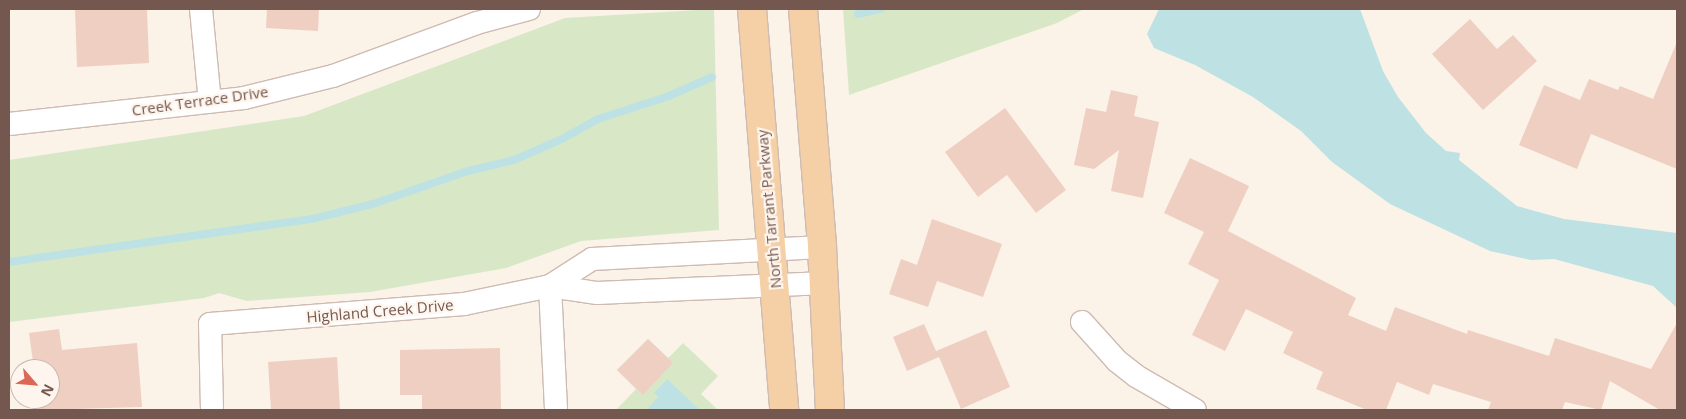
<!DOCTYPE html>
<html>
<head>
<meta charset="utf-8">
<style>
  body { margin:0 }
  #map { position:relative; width:1686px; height:419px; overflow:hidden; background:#fbf2e8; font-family:"Open Sans",sans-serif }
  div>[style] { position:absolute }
  .green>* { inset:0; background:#d8e8c7 }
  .water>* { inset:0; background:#bee2e4 }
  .stream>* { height:8px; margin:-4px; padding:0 4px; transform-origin:4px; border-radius:4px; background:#bee2e4 }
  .building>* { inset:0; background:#efcfc2 }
  .roads { filter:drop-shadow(1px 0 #cebbb2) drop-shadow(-1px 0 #cebbb2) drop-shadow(0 1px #cebbb2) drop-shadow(0 -1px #cebbb2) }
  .street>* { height:22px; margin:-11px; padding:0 11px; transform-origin:11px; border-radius:11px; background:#fff }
  .primary>* { height:28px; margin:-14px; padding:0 14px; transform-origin:14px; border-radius:14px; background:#f5cfa6 }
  span { translate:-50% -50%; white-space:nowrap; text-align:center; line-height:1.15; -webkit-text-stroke:4.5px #fef6ee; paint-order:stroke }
  .street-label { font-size:15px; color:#74574e }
  .frame { position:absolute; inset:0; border:10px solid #74574e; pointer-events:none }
  .north { position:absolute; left:10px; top:359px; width:50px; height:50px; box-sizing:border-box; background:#fef6ee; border:1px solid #c7b6ae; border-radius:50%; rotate:117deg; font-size:14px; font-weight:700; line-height:20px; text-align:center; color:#74574e }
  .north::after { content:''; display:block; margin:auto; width:18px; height:22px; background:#dc6756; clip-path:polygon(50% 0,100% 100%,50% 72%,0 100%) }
</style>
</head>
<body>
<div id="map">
  <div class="green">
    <i style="clip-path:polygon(714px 9px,719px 230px,581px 241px,506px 268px,370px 292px,247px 301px,219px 293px,204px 298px,9px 322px,9px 160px,304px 116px,565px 18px)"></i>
    <i style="clip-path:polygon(843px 9px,1084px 9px,1057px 23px,849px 95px)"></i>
    <i style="clip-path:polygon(648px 339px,668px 358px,683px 343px,718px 376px,701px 394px,718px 410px,616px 410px,636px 389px,617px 370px)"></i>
  </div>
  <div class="water">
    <i style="clip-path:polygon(1159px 9px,1360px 9px,1383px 71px,1398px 97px,1426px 133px,1446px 151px,1460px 153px,1459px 160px,1517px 206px,1564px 219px,1677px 233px,1677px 308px,1653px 286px,1554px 259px,1531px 260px,1490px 251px,1390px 204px,1332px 162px,1301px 131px,1253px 97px,1195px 65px,1154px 48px,1147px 34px)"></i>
    <i style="clip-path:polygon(667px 379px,700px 410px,650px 410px,648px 408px,658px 397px,654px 393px)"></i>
  </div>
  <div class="stream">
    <i style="left:858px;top:14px;width:23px;rotate:-13deg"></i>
    <i style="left:9px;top:262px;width:306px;rotate:-8.1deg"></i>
    <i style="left:312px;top:219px;width:63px;rotate:-13.8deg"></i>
    <i style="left:373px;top:204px;width:101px;rotate:-19.2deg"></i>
    <i style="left:468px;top:171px;width:47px;rotate:-13.4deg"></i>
    <i style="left:514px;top:160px;width:52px;rotate:-23.6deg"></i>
    <i style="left:562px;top:139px;width:41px;rotate:-29.1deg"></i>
    <i style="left:598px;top:119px;width:75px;rotate:-17.9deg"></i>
    <i style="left:669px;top:96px;width:47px;rotate:-23.8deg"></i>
  </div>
  <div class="building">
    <i style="clip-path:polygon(75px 9px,147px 9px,149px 63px,77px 67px)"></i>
    <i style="clip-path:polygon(267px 9px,319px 9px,318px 31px,266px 28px)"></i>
    <i style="clip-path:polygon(1470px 19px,1497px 49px,1513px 35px,1537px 61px,1483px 110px,1432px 54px)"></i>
    <i style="clip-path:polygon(1677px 42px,1677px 169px,1591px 134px,1577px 169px,1519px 145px,1544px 85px,1580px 100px,1589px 79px,1618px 90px,1620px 86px,1653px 99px)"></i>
    <i style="clip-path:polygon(1111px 90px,1138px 96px,1134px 116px,1159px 122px,1143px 198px,1111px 191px,1119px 150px,1094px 169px,1074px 165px,1086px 108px,1106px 112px)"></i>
    <i style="clip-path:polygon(1005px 108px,1066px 190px,1036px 213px,1007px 175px,978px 197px,945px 152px)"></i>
    <i style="clip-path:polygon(1190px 158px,1249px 186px,1228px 231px,1356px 298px,1348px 315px,1386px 331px,1395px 307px,1467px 334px,1468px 330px,1549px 356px,1555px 338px,1651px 369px,1677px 323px,1677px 410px,1660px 410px,1610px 381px,1601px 410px,1565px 402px,1562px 410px,1488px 410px,1491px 402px,1433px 384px,1429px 395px,1397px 382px,1386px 410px,1367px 410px,1316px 389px,1323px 372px,1283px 353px,1293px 332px,1246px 309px,1225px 351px,1192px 335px,1219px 280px,1188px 264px,1204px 232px,1164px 213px)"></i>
    <i style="clip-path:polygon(932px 219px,1002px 244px,983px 297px,937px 281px,928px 307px,889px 294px,901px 259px,917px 265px)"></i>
    <i style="clip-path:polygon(924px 324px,936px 351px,986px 330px,1010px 387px,961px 409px,939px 357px,907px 371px,893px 337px)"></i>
    <i style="clip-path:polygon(59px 329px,62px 350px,137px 343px,142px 407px,39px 410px,38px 399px,50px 399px,50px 369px,34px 369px,29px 333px)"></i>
    <i style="clip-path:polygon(648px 339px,673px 363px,643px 395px,617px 370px)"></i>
    <i style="clip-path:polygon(500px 348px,501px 410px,422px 410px,422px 395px,400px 395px,400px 350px)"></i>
    <i style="clip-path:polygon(337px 357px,340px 410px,271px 410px,268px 362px)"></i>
  </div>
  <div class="roads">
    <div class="street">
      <i style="left:201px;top:9px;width:93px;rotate:84.5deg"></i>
      <i style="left:9px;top:124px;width:236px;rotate:-6.3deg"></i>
      <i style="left:244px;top:98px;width:92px;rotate:-13.9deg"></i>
      <i style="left:333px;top:76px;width:153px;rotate:-20.2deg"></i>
      <i style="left:477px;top:23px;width:54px;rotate:-15.1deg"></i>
      <i style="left:550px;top:286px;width:50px;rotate:-32.7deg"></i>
      <i style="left:592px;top:259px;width:230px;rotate:-3deg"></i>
      <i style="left:550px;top:286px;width:124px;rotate:87.2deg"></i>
      <i style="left:1082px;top:322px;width:52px;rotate:48.1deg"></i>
      <i style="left:1117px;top:361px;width:24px;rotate:38deg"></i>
      <i style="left:1136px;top:376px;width:68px;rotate:30deg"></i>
      <i style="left:212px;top:410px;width:86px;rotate:-91.3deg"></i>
      <i style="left:210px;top:324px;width:255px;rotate:-4.5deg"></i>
      <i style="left:464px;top:304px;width:88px;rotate:-11.8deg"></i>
      <i style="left:550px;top:286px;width:48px;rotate:8.5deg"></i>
      <i style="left:597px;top:293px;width:228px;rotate:-2.5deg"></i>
    </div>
    <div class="primary">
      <i style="left:752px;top:9px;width:402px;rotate:85.4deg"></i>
      <i style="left:803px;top:9px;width:239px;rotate:85.4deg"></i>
      <i style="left:822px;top:247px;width:163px;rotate:87.2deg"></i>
    </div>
  </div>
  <div class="street-label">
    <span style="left:200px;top:101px;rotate:-8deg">Creek Terrace Drive</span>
    <span style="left:769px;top:209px;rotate:-95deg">North Tarrant Parkway</span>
    <span style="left:380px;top:311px;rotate:-5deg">Highland Creek Drive</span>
  </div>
  <div class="frame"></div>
  <div class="north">N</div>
</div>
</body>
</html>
